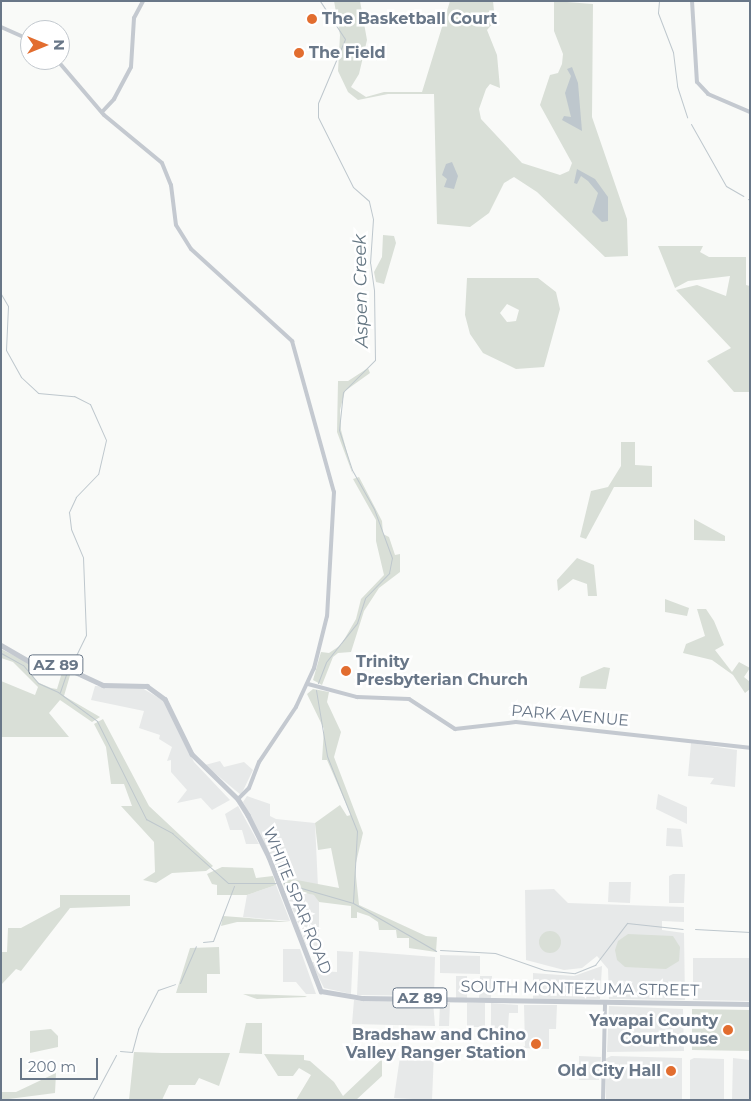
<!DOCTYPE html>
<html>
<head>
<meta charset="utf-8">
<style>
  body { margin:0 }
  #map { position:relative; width:751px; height:1101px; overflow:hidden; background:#f9faf8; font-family:Montserrat,sans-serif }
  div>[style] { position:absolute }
  .built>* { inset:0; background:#e7e9e9 }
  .green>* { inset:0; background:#d9dfd7 }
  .round { border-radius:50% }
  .water>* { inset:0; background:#bec7cd }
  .stream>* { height:1px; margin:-0.5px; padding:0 0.5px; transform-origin:0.5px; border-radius:0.5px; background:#bec7cd }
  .secondary>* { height:4px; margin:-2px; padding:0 2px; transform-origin:2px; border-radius:2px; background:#c4c9d0 }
  .primary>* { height:4.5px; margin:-2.25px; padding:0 2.25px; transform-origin:2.25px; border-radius:2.25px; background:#c4c9d0 }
  .dots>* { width:14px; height:14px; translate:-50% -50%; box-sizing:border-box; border:2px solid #fff; border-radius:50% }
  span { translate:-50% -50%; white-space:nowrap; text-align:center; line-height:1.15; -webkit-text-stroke:5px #fff; paint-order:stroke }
  .shield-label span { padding:1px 4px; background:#fff; border:1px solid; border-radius:4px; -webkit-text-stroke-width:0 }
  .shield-label { font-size:15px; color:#697788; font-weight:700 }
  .poi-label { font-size:16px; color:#697788; font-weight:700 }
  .left { translate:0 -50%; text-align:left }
  .right { translate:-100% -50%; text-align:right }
  .street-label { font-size:16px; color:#697788 }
  .water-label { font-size:18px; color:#657783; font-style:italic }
  .frame { position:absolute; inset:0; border:2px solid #697788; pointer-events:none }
  .north { position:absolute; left:20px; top:20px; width:50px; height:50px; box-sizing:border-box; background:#fff; border:1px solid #c3c9cf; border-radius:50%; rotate:90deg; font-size:14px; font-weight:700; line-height:20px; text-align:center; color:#697788 }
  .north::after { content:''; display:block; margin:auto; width:18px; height:22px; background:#e26d2f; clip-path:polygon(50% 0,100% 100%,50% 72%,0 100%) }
  .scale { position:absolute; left:20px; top:1058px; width:78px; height:22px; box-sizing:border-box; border:2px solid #697788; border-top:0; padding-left:6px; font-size:15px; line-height:18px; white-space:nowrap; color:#697788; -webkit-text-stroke:4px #fff; paint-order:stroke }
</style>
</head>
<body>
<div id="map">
  <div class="built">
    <i style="clip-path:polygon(95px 686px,142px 688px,164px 701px,194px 762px,230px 800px,212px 810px,201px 798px,177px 803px,187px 790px,171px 772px,171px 760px,167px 761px,172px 747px,159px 739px,160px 735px,139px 728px,144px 711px,91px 700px)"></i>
    <i style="clip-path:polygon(691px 743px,737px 750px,735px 787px,710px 784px,714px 778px,688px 776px)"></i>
    <i style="clip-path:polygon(220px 761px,224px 767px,244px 762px,253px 770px,241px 795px,205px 765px)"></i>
    <i style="clip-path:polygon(658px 794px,687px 807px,687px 824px,656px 809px)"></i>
    <i style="clip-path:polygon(247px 796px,270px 804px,270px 816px,276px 819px,315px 823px,318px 887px,281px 877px,243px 802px)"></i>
    <i style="clip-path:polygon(238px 806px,259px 844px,246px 844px,242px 830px,230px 830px,225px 814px)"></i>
    <i style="clip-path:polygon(667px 828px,681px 829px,683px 847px,666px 846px)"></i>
    <i style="clip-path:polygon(673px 874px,685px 874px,684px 903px,669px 903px,669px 876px)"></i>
    <i style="clip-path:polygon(609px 882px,631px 882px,630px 903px,608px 902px)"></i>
    <i style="clip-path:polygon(276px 885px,290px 921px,243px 917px,247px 895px)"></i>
    <i style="clip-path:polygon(285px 889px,315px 895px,319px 902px,319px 946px,306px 945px)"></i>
    <i style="clip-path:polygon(554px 889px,568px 903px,684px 907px,684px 922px,662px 921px,662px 930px,684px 933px,685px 1000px,609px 999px,608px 969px,597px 956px,582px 968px,564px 970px,526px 960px,525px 890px)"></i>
    <i style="clip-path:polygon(283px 949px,300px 949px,316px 994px,306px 994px,296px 982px,283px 982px)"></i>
    <i style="clip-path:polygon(337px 951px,353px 952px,351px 994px,324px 988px,311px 962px,319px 962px,319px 971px,337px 972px)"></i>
    <i style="clip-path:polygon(359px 951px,435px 957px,434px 996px,357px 995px)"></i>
    <i style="clip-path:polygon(440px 955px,480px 956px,480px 974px,440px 973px)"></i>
    <i style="clip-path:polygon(693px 958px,750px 958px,750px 1001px,693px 1000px)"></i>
    <i style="clip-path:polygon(602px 966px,600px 999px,533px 999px,533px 973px,574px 976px)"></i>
    <i style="clip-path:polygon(456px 976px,467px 976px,467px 998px,456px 998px)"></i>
    <i style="clip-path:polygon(480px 976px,492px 976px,491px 998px,479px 998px)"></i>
    <i style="clip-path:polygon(354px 1000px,433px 1002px,435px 1026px,352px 1024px)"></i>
    <i style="clip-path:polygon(450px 1003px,449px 1026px,439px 1026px,440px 1004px)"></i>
    <i style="clip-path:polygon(467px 1003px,485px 1003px,485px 1027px,467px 1027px)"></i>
    <i style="clip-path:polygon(491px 1003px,518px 1005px,518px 1013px,509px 1013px,508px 1028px,491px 1028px)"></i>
    <i style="clip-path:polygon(524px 1005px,557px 1005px,556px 1029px,549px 1029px,549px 1049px,522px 1048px,525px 1046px)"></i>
    <i style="clip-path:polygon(609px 1006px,683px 1009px,684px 1051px,607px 1052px)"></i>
    <i style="clip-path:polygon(401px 1050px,434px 1053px,432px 1100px,394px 1098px)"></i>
    <i style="clip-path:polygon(579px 1056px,601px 1057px,599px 1080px,579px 1080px)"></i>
    <i style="clip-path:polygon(611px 1056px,682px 1058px,682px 1100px,606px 1100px,605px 1059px)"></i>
    <i style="clip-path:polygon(694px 1058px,724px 1059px,724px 1100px,690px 1100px,690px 1060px)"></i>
    <i style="clip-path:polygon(733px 1058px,750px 1060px,750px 1100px,732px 1100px)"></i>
  </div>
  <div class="green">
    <i style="clip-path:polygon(334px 1px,360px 1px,367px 40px,359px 74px,351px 87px,366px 97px,384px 92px,422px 92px,450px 1px,493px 1px,495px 21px,487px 30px,497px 55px,500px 88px,490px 84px,486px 89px,479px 109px,481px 119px,522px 163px,560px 175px,569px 171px,572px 163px,540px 105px,550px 75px,558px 73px,562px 64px,563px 54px,554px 31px,554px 1px,593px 4px,592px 117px,627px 219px,628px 256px,605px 257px,537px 192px,514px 177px,504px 183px,489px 213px,470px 227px,437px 224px,434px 94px,388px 94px,358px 100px,348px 92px,338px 71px,340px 35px)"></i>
    <i style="clip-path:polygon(383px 235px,394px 236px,396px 243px,384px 284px,376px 282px,374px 272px,382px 257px)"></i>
    <i style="clip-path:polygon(658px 246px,703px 246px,700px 252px,709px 257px,746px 257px,746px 285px,750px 286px,750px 392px,734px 392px,707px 361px,731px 348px,676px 290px,697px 285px,726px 296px,730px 276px,688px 281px,675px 288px)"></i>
    <i style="clip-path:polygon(evenodd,467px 278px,538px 278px,556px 292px,560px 309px,544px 367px,516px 369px,483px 353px,470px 334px,465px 315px,467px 278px,507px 304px,519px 310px,516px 321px,507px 322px,500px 313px,507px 304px)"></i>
    <i style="clip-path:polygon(368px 368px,370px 373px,345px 391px,340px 410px,341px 430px,353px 475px,337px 432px,338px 381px,348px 381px)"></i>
    <i style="clip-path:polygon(621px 442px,635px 442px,635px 465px,652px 466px,652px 487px,614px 487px,586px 539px,580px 537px,591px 491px,608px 487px,621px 466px)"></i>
    <i style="clip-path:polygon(359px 477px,382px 521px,383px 534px,389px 537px,395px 555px,400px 554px,400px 572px,379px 588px,364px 611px,351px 652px,338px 653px,333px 657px,322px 685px,313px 680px,321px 652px,329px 653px,341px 645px,356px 619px,361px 599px,384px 575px,376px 541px,376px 520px,353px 479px)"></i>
    <i style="clip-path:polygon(694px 519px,725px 536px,725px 541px,694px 540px)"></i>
    <i style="clip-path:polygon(577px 558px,594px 565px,597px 596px,588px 596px,587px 584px,573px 579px,558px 591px,557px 580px)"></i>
    <i style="clip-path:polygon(665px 599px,689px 608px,687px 616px,665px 612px)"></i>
    <i style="clip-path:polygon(697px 609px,706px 609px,714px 621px,724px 645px,715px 650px,732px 672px,739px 662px,750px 668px,744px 677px,750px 682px,750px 689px,745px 693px,733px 675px,712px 660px,683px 653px,686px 644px,705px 636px)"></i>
    <i style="clip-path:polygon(1px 649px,31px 664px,29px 670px,37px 682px,51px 688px,57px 689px,63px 669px,71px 672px,64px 696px,100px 717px,92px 722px,60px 700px,49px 713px,69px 737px,1px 737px,1px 681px,35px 695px,38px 687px,13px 662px,1px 658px)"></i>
    <i style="clip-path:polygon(604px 667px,610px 668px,606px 689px,579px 688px,581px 677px)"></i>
    <i style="clip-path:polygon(313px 689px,329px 692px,327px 702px,341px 732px,334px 757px,363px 833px,355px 867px,359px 905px,426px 936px,437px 937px,436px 952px,409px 948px,409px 938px,397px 938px,396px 930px,379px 930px,378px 922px,369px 916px,357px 912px,357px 918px,351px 918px,351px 906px,319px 902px,314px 895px,285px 889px,281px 877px,339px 888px,331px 848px,318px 850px,315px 823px,340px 805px,347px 816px,351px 815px,327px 760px,322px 760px,324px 729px,307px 694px)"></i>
    <i style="clip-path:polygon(103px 719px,149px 806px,213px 866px,206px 871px,172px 873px,156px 883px,143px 880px,155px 872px,154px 842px,121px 806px,132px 806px,124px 784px,111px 784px,106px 747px,94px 724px)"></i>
    <i style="clip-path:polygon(222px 867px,253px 868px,256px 878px,273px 876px,276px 885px,247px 895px,217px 895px,217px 885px,212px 884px,207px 874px)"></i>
    <i style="clip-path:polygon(60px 895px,130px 895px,130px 906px,70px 908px,21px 971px,16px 969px,1px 985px,1px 952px,7px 952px,8px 928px,21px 928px,60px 907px)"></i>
    <i style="clip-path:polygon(223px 916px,249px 918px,290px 922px,237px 922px,221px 926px)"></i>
    <i class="round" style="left:539px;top:931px;width:22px;height:22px"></i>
    <i style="clip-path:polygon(628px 934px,673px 936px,680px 947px,679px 961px,666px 969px,625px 967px,617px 960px,615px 950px,618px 941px)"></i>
    <i style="clip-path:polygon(219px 947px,220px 974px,207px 974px,207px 993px,176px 993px,190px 948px)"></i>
    <i style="clip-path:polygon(243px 994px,305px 996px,307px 997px,257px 999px)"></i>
    <i style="clip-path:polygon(692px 1009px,750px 1010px,750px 1051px,692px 1050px)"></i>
    <i style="clip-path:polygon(246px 1023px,262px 1023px,262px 1054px,239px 1053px)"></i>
    <i style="clip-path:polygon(51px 1029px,58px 1036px,58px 1047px,30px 1053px,30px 1031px)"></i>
    <i style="clip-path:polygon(134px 1052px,162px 1053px,230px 1053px,219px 1086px,199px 1078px,195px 1085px,169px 1085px,162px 1100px,129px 1100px)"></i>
    <i style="clip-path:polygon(264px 1054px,304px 1055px,304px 1060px,310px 1061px,334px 1082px,343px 1096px,382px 1059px,382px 1076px,356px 1100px,296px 1100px,311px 1075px,299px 1068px,293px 1076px,278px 1076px)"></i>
    <i style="clip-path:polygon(56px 1073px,55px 1093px,1px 1100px,1px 1092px,16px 1092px)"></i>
  </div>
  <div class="water">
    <i style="clip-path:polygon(572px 67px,578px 83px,582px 131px,562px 120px,564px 116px,571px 117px,565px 93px,571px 76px,567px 69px)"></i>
    <i style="clip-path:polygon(452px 162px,458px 176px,454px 189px,444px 187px,447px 179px,442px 175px,446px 164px)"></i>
    <i style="clip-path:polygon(577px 169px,595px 179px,608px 197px,608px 221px,602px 222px,592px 212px,598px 193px,588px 181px,581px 176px,577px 184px,574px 183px)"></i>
  </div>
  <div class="stream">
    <i style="left:659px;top:1px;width:12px;rotate:95deg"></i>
    <i style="left:658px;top:13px;width:42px;rotate:69deg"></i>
    <i style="left:673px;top:52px;width:34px;rotate:83deg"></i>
    <i style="left:677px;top:86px;width:33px;rotate:72deg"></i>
    <i style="left:691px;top:124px;width:71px;rotate:60.6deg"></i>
    <i style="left:726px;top:186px;width:20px;rotate:30deg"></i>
    <i style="left:748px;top:199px;width:2px;rotate:27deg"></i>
    <i style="left:1px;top:294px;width:14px;rotate:60deg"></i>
    <i style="left:8px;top:306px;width:44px;rotate:92.6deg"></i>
    <i style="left:6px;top:350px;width:31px;rotate:61deg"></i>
    <i style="left:21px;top:377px;width:23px;rotate:43deg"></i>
    <i style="left:38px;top:393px;width:36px;rotate:5deg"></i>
    <i style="left:74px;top:396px;width:18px;rotate:27deg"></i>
    <i style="left:90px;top:404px;width:39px;rotate:66deg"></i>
    <i style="left:106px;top:440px;width:35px;rotate:103deg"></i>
    <i style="left:98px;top:474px;width:32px;rotate:134deg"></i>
    <i style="left:76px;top:497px;width:17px;rotate:115deg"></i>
    <i style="left:69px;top:512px;width:17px;rotate:83deg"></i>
    <i style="left:71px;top:529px;width:30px;rotate:67deg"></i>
    <i style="left:83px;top:557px;width:78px;rotate:87.8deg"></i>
    <i style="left:86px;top:635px;width:34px;rotate:116deg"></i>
    <i style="left:1px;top:653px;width:25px;rotate:29deg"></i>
    <i style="left:23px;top:665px;width:23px;rotate:50deg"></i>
    <i style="left:38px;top:683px;width:22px;rotate:24deg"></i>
    <i style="left:58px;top:692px;width:49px;rotate:36.6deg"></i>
    <i style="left:97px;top:721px;width:110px;rotate:63.4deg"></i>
    <i style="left:146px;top:819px;width:30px;rotate:28deg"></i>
    <i style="left:172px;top:833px;width:75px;rotate:41.8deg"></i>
    <i style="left:228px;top:883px;width:48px"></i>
    <i style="left:318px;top:683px;width:22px;rotate:-69deg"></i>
    <i style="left:326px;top:662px;width:50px;rotate:-51.5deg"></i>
    <i style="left:357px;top:623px;width:26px;rotate:-72deg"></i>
    <i style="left:365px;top:598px;width:35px;rotate:-46deg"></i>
    <i style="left:389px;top:573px;width:15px;rotate:-79deg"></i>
    <i style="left:392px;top:558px;width:52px;rotate:-110.2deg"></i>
    <i style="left:374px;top:509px;width:45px;rotate:-119.4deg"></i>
    <i style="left:352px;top:470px;width:42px;rotate:-108deg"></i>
    <i style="left:339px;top:430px;width:38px;rotate:-84deg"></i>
    <i style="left:343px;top:392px;width:45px;rotate:-45deg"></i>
    <i style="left:375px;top:360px;width:70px;rotate:-90.8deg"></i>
    <i style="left:374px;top:290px;width:27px;rotate:-98deg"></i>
    <i style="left:370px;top:263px;width:44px;rotate:-86.1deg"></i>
    <i style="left:373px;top:219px;width:18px;rotate:-103deg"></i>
    <i style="left:369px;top:201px;width:21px;rotate:-139deg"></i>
    <i style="left:353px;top:187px;width:78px;rotate:-116.6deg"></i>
    <i style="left:318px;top:117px;width:14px;rotate:-90deg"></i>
    <i style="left:318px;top:103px;width:69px;rotate:-67.1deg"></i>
    <i style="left:345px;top:39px;width:45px;rotate:-123.3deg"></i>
    <i style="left:316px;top:690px;width:67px;rotate:80.5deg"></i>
    <i style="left:327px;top:756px;width:81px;rotate:68.2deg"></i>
    <i style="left:357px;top:831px;width:72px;rotate:93.2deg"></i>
    <i style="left:60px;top:692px;width:21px;rotate:-71deg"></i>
    <i style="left:284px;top:883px;width:72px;rotate:16.2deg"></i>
    <i style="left:353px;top:903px;width:96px;rotate:30deg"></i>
    <i style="left:695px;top:929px;width:55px;rotate:3.1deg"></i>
    <i style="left:203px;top:942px;width:10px;rotate:-6deg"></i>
    <i style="left:213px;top:941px;width:59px;rotate:-69.1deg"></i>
    <i style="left:440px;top:950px;width:55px;rotate:3.1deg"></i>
    <i style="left:495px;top:953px;width:52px;rotate:19.1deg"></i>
    <i style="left:544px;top:970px;width:31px;rotate:6deg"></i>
    <i style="left:575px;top:973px;width:22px;rotate:-22deg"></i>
    <i style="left:595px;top:965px;width:53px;rotate:-52.7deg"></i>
    <i style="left:627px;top:923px;width:56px;rotate:6.1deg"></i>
    <i style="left:180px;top:983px;width:40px;rotate:-66.6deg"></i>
    <i style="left:120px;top:1051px;width:12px;rotate:5deg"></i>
    <i style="left:132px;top:1052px;width:24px;rotate:-75deg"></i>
    <i style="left:138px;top:1029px;width:44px;rotate:-62.9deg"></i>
    <i style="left:158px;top:990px;width:18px;rotate:-19deg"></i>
    <i style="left:92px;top:1100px;width:51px;rotate:-61.9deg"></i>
  </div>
  <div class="secondary">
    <i style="left:692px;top:1px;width:81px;rotate:86.5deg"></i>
    <i style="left:697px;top:82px;width:16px;rotate:47deg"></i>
    <i style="left:708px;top:94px;width:46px;rotate:23.2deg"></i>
    <i style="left:1px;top:27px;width:32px;rotate:24deg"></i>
    <i style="left:57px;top:60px;width:72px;rotate:49.5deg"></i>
    <i style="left:104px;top:115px;width:75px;rotate:39.6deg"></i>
    <i style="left:162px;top:163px;width:24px;rotate:68deg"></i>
    <i style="left:171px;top:185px;width:40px;rotate:82.9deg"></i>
    <i style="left:176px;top:225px;width:28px;rotate:58deg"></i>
    <i style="left:191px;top:249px;width:137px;rotate:42.3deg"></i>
    <i style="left:292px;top:341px;width:157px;rotate:74.5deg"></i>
    <i style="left:334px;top:492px;width:124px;rotate:93.2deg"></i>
    <i style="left:327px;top:616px;width:54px;rotate:104deg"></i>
    <i style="left:314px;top:668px;width:43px;rotate:114.8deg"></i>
    <i style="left:296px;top:707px;width:66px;rotate:123.9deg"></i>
    <i style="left:259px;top:762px;width:28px;rotate:111deg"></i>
    <i style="left:249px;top:788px;width:16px;rotate:135deg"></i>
    <i style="left:102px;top:112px;width:18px;rotate:-47deg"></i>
    <i style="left:114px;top:99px;width:36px;rotate:-62deg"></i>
    <i style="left:131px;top:67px;width:49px;rotate:-86.5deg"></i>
    <i style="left:134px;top:18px;width:19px;rotate:-62deg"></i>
    <i style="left:308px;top:684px;width:51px;rotate:14.9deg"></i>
    <i style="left:357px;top:697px;width:52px;rotate:2.2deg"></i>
    <i style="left:409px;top:699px;width:55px;rotate:33.1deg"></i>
    <i style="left:455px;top:729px;width:61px;rotate:-6.5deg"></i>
    <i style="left:516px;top:722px;width:235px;rotate:6.3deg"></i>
    <i style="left:603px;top:1100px;width:98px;rotate:-88.8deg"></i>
  </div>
  <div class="primary">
    <i style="left:1px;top:645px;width:34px;rotate:30deg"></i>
    <i style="left:31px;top:662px;width:27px;rotate:4deg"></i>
    <i style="left:58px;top:664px;width:50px;rotate:25deg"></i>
    <i style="left:103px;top:685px;width:44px;rotate:1.3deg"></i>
    <i style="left:147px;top:686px;width:22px;rotate:36deg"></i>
    <i style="left:165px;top:699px;width:61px;rotate:63.9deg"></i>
    <i style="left:192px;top:754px;width:64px;rotate:44.4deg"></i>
    <i style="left:238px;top:799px;width:19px;rotate:58deg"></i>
    <i style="left:248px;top:815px;width:47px;rotate:63.4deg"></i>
    <i style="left:269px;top:857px;width:144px;rotate:68.8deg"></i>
    <i style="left:321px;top:991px;width:42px;rotate:9.7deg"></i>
    <i style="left:362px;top:998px;width:388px;rotate:0.9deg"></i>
  </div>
  <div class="dots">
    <i style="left:312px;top:19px;background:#e26d2f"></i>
    <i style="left:299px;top:53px;background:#e26d2f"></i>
    <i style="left:346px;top:671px;background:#e26d2f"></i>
    <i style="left:728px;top:1030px;background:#e26d2f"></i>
    <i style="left:536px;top:1044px;background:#e26d2f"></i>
    <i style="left:671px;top:1071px;background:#e26d2f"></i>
  </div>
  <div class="shield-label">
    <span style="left:56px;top:665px">AZ 89</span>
    <span style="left:420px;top:998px">AZ 89</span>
  </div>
  <div class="poi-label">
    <span class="left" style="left:322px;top:19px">The Basketball Court</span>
    <span class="left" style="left:309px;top:53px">The Field</span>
    <span class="left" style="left:356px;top:671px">Trinity<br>Presbyterian Church</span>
    <span class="right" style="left:718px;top:1030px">Yavapai County<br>Courthouse</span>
    <span class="right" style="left:526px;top:1044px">Bradshaw and Chino<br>Valley Ranger Station</span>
    <span class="right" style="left:661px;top:1071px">Old City Hall</span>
  </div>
  <div class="street-label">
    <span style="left:570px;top:716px;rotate:5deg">PARK AVENUE</span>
    <span style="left:297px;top:901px;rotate:68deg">WHITE SPAR ROAD</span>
    <span style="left:580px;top:989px;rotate:1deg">SOUTH MONTEZUMA STREET</span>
  </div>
  <div class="water-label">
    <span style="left:361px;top:291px;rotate:-91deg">Aspen Creek</span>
  </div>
  <div class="frame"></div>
  <div class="north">N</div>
  <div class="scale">200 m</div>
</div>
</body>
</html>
